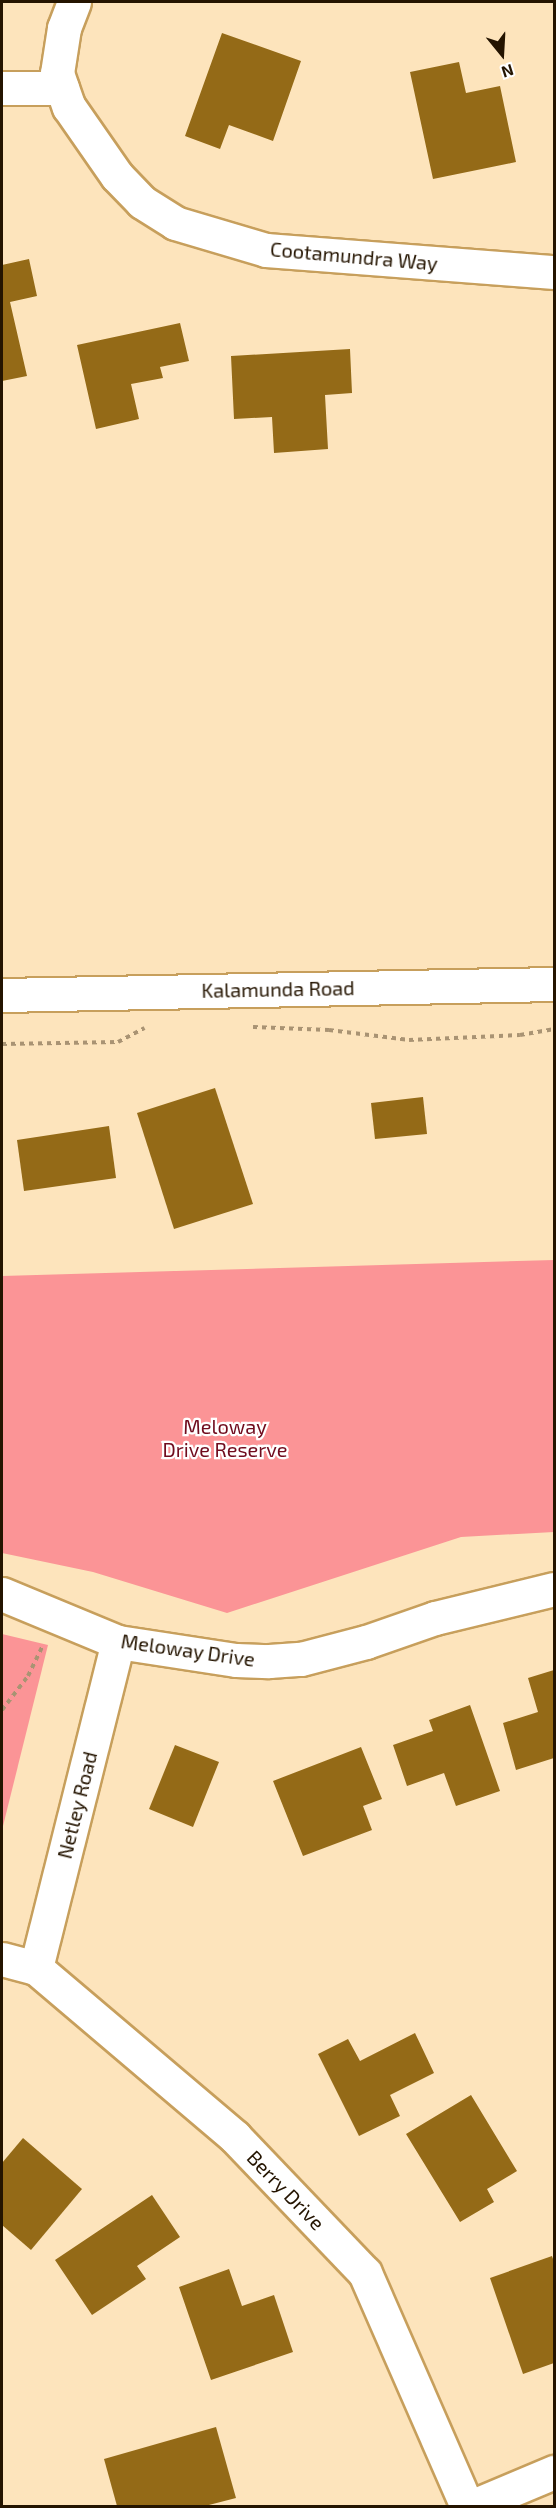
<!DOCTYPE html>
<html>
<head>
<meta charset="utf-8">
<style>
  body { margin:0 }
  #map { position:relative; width:556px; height:2508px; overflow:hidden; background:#fde4bc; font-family:"Exo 2",sans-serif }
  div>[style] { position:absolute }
  .green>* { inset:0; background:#fb9496 }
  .building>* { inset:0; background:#946a17 }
  .path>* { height:4px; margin-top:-2px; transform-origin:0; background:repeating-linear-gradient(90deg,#a99373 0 4.5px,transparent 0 9px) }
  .roads { filter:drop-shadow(2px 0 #c79f5c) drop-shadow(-2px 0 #c79f5c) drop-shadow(0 2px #c79f5c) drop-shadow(0 -2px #c79f5c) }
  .minor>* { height:33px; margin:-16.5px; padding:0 16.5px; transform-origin:16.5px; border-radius:16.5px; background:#fff }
  .primary>* { height:33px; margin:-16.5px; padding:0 16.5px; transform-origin:16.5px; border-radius:16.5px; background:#fff }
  span { translate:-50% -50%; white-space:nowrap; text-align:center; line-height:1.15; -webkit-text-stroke:4.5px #fff; paint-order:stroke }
  .street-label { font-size:20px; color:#241400 }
  .park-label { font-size:20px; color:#700c1e }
  .frame { position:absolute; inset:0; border:3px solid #241400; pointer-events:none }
  .north { position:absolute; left:472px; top:24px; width:60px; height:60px; -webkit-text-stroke:4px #fff; paint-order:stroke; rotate:162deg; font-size:16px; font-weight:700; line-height:24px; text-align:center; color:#241400 }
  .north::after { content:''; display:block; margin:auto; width:21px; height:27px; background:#241400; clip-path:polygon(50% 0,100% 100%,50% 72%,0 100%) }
</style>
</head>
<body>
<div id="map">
  <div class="green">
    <i style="clip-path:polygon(554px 1260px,554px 1532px,461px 1537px,227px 1613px,93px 1572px,2px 1553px,2px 1276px)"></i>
    <i style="clip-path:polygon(2px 1634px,48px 1645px,2px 1830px)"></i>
  </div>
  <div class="building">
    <i style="clip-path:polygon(222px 33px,301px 61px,273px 141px,229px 125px,220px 149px,185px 136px)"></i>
    <i style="clip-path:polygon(459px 62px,466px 93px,500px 86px,516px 162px,433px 179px,410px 72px)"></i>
    <i style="clip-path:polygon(29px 259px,37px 296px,10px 302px,27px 376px,2px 381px,2px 265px)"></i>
    <i style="clip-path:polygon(180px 323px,189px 361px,160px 367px,163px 378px,131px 384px,139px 419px,96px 429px,77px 345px)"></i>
    <i style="clip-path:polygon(350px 349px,352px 393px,325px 395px,328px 449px,274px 453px,272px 417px,234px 419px,231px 356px)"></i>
    <i style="clip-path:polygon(215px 1088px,253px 1204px,174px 1229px,137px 1113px)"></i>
    <i style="clip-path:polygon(423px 1097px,427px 1134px,375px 1139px,371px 1103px)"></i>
    <i style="clip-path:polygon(109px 1126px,116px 1178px,24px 1191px,17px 1140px)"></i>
    <i style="clip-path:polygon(554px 1670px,554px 1758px,516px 1770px,503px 1723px,538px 1712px,528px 1678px)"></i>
    <i style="clip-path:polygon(470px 1705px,500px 1791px,456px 1806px,444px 1773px,407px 1786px,393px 1745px,433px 1731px,429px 1720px)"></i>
    <i style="clip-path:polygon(175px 1745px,219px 1762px,193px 1827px,149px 1809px)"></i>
    <i style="clip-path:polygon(361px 1747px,382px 1799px,363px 1806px,372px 1830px,303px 1856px,273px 1781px)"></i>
    <i style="clip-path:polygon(415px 2033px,434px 2073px,390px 2095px,400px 2116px,359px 2136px,318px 2054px,348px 2039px,360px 2061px)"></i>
    <i style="clip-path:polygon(471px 2095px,517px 2171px,487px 2189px,494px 2202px,460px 2222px,406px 2134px)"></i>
    <i style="clip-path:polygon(23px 2138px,82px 2189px,31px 2250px,2px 2225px,2px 2163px)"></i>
    <i style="clip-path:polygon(152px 2195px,180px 2237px,137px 2266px,146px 2279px,92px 2315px,55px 2260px)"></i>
    <i style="clip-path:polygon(552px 2256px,554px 2262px,554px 2363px,523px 2374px,490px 2278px)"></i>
    <i style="clip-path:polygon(229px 2269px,242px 2306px,274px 2295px,293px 2352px,211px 2380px,179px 2287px)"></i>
    <i style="clip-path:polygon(216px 2427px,236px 2498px,205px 2506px,117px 2506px,104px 2459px)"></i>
  </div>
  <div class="path">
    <i style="left:253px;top:1027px;width:76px;rotate:2.3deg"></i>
    <i style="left:329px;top:1030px;width:81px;rotate:7.1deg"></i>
    <i style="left:409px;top:1040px;width:111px;rotate:-2.6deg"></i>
    <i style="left:520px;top:1035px;width:35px;rotate:-10deg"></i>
    <i style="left:2px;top:1044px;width:116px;rotate:-1deg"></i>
    <i style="left:118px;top:1042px;width:30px;rotate:-28deg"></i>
    <i style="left:2px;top:1710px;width:43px;rotate:-52.6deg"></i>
    <i style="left:28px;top:1676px;width:32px;rotate:-64deg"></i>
  </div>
  <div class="roads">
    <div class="minor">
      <i style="left:74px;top:2px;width:28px;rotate:111deg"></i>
      <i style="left:64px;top:28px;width:46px;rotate:98.8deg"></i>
      <i style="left:57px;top:73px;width:36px;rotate:71deg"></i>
      <i style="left:69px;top:107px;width:84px;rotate:55.2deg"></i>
      <i style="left:117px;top:176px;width:36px;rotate:46deg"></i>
      <i style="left:142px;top:202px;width:39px;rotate:32deg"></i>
      <i style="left:175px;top:223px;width:95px;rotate:16.5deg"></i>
      <i style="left:266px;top:250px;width:289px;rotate:4.4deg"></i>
      <i style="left:2px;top:88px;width:60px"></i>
      <i style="left:2px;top:1594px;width:126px;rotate:22.5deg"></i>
      <i style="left:118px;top:1642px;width:119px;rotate:8.7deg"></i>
      <i style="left:236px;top:1660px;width:33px;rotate:2deg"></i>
      <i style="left:269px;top:1661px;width:32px;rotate:-4deg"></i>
      <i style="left:301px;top:1659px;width:67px;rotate:-14.7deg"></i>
      <i style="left:366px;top:1642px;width:73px;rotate:-19.2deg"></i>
      <i style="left:435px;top:1618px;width:122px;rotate:-13.7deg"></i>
      <i style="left:2px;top:1959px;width:35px;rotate:15deg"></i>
      <i style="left:36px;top:1968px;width:261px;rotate:40.3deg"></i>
      <i style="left:235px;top:2137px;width:188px;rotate:46.3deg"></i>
      <i style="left:365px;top:2273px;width:254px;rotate:66.4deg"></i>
      <i style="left:36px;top:1968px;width:336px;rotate:-75.9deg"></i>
      <i style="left:473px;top:2506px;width:88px;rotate:-22.8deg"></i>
    </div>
    <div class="primary">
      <i style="left:2px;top:995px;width:552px;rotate:-1.14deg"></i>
    </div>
  </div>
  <div class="street-label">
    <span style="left:354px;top:256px;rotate:5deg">Cootamundra Way</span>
    <span style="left:278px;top:989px;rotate:-1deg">Kalamunda Road</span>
    <span style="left:188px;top:1650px;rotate:8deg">Meloway Drive</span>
    <span style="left:77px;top:1805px;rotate:-76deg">Netley Road</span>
    <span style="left:286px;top:2190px;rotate:46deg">Berry Drive</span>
  </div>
  <div class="park-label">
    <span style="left:225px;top:1438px">Meloway<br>Drive Reserve</span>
  </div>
  <div class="frame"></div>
  <div class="north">N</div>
</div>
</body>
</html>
